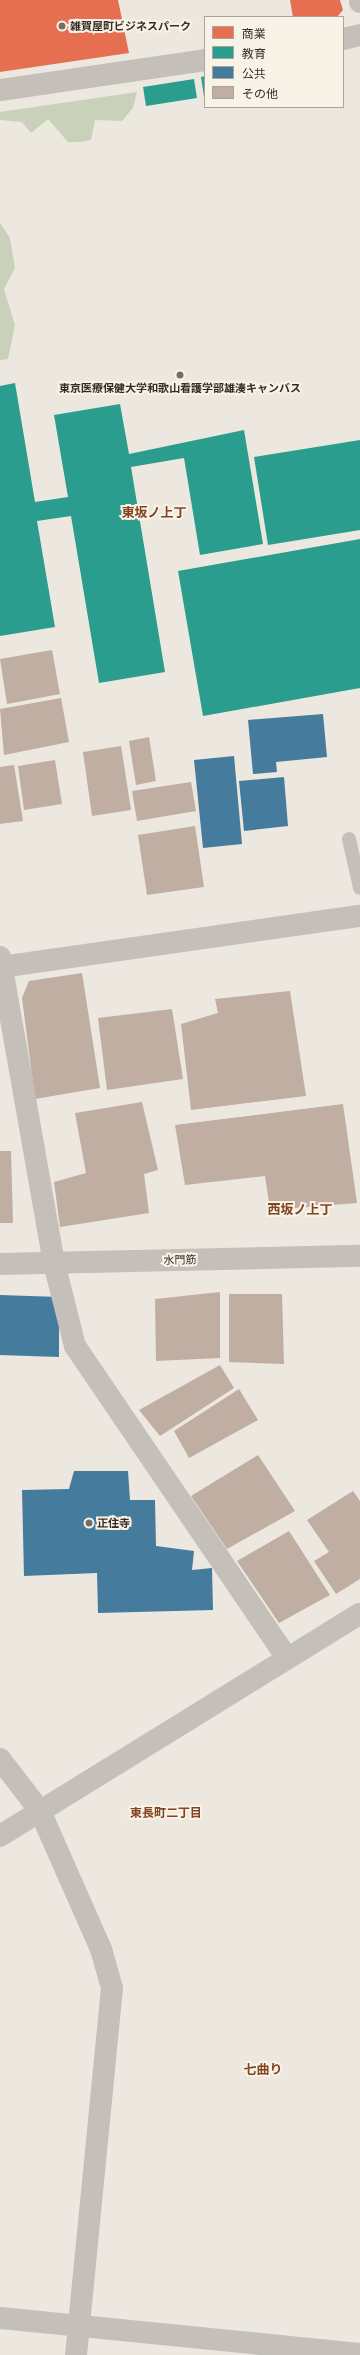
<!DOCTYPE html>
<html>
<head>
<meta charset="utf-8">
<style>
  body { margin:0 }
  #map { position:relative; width:360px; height:2355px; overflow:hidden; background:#ece8df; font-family:"Asap Condensed","Noto Sans JP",sans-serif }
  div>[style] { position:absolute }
  .green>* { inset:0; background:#cad1ba }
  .shops>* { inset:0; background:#e76f51 }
  .schools>* { inset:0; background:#2a9d8f }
  .public>* { inset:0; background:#457b9d }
  .building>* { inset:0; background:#bfaea1 }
  .service>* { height:14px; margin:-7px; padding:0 7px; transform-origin:7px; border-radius:7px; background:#c4bfb9 }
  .minor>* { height:22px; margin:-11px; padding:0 11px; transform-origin:11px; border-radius:11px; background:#c4bfb9 }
  .tertiary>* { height:22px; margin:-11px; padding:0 11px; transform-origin:11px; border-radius:11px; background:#c4bfb9 }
  .dots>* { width:11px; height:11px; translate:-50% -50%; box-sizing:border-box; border:2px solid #f9f3e7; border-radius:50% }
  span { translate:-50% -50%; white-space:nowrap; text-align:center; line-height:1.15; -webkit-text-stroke:4px #f9f3e7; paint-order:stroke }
  .poi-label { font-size:11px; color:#352d27; font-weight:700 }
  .left { translate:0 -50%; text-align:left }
  .street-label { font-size:11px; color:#352d27 }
  .neighbourhood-label { font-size:12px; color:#814523; font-weight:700 }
  .quarter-label { font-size:13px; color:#814523; font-weight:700 }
  .legend { position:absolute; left:204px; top:16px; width:140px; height:92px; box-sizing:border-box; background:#f9f3e7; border:1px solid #aba49a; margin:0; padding:5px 7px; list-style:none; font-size:12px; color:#352d27 }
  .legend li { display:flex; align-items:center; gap:8px; height:20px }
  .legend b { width:20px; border:1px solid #aba49a }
</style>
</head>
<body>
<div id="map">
  <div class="green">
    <i style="clip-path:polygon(137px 92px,133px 108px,122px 121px,95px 120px,91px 140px,81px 142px,68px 142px,48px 119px,31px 133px,22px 122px,0 120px,0 112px)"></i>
    <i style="clip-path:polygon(0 223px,10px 238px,15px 268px,4px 289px,15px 325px,8px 359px,0 360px)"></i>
  </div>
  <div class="shops">
    <i style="clip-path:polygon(0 0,118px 0,129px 53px,0 72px)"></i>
    <i style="clip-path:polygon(290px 0,340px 0,343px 10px,337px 17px,293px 17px)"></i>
  </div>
  <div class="schools">
    <i style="clip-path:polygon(205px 76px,205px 97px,204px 97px,201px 77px)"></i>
    <i style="clip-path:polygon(194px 79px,197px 98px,146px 106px,143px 87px)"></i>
    <i style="clip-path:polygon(15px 383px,35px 502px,68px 497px,54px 415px,120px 404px,129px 454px,244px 430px,263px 544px,200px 555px,184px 458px,131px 467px,165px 672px,99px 683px,71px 516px,37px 521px,55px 627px,0 636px,0 386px)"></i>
    <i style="clip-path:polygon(360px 440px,360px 530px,268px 545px,254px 457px)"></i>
    <i style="clip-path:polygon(360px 539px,360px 688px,203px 716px,178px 571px)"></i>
  </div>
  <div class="public">
    <i style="clip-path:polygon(323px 714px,327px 757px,276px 762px,277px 772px,253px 774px,248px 720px)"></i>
    <i style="clip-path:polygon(234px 756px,242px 844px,203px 848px,194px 760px)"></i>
    <i style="clip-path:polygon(284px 777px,288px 826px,244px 831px,239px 781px)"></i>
    <i style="clip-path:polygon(0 1295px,59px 1297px,59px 1357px,0 1355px)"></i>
    <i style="clip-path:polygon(74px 1471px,128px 1471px,130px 1500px,155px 1500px,156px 1546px,194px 1551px,192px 1570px,212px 1568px,213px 1610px,98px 1613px,97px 1573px,24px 1576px,22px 1490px,69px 1489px)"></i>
  </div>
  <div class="building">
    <i style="clip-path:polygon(52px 650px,60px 694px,7px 704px,0 659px)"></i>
    <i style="clip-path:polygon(61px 698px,69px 742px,4px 755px,0 709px)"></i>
    <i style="clip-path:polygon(149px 737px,156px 781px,136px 785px,129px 741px)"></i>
    <i style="clip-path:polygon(121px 746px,131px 810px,92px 816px,83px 752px)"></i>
    <i style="clip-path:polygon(55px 760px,62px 804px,24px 810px,18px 766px)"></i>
    <i style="clip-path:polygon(14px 765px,23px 821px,0 824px,0 767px)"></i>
    <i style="clip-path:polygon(191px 782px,196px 811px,137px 821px,132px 791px)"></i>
    <i style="clip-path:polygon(195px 826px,204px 887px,147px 895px,138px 835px)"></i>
    <i style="clip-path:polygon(82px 973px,100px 1088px,35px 1099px,22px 998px,29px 981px)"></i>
    <i style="clip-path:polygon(290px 991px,306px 1096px,191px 1110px,181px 1024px,218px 1013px,215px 999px)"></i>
    <i style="clip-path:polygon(172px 1009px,183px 1079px,107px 1090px,98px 1018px)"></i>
    <i style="clip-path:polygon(142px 1102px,158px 1170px,144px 1174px,149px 1213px,60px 1227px,54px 1182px,86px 1173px,75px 1113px)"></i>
    <i style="clip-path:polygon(343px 1104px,357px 1203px,270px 1210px,265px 1176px,185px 1185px,175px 1125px)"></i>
    <i style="clip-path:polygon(0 1151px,11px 1151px,13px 1223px,0 1223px)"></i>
    <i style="clip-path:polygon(220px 1292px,220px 1358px,156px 1361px,155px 1299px)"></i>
    <i style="clip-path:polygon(229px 1294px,282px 1294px,284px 1364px,229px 1362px)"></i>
    <i style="clip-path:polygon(220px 1365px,234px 1388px,160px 1436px,139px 1410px)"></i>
    <i style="clip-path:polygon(239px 1389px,258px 1420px,189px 1458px,174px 1431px)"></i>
    <i style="clip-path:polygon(258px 1455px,295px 1511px,227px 1549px,191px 1496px)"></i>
    <i style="clip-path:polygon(353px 1491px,360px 1501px,360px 1579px,336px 1594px,314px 1561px,329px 1552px,307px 1520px)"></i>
    <i style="clip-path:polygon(289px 1531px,330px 1595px,279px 1623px,237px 1561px)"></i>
  </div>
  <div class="service">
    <i style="left:349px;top:839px;width:50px;rotate:77.3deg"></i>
  </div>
  <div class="minor">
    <i style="left:360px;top:0;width:2px;rotate:90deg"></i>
    <i style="left:343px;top:39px;width:17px;rotate:-13deg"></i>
    <i style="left:0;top:90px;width:207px;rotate:-8.3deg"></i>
    <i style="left:0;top:957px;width:311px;rotate:80deg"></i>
    <i style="left:54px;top:1263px;width:86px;rotate:75.8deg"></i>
    <i style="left:75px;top:1346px;width:377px;rotate:55.8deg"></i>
    <i style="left:0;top:967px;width:364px;rotate:-8.1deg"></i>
    <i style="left:0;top:1759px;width:66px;rotate:52.4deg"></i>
    <i style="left:40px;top:1811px;width:151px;rotate:66.2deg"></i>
    <i style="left:101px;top:1949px;width:41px;rotate:74.2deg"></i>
    <i style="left:112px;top:1988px;width:369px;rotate:95.6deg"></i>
    <i style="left:0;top:1836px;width:423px;rotate:-31.7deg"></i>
    <i style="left:0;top:2318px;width:362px;rotate:5.7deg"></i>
  </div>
  <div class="tertiary">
    <i style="left:0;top:1264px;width:360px;rotate:-1.3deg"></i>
  </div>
  <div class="dots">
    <i style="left:62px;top:26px;background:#756e67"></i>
    <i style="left:180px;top:375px;background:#756e67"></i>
    <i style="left:89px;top:1523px;background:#756e67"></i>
  </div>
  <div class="poi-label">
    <span class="left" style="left:70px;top:26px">雑賀屋町ビジネスパーク</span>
    <span style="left:180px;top:388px">東京医療保健大学和歌山看護学部雄湊キャンバス</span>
    <span class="left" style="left:97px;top:1523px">正住寺</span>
  </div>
  <div class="street-label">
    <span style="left:180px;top:1260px;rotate:-1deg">水門筋</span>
  </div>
  <div class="neighbourhood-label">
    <span style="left:166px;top:1814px">東長町二丁目</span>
  </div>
  <div class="quarter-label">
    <span style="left:154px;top:513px">東坂ノ上丁</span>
    <span style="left:300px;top:1210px">西坂ノ上丁</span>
    <span style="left:263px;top:2070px">七曲り</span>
  </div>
  <ul class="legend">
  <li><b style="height:11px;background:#e76f51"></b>商業</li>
  <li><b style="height:11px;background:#2a9d8f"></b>教育</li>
  <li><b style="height:11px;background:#457b9d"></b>公共</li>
  <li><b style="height:11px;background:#bfaea1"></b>その他</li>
  </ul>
</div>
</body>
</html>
